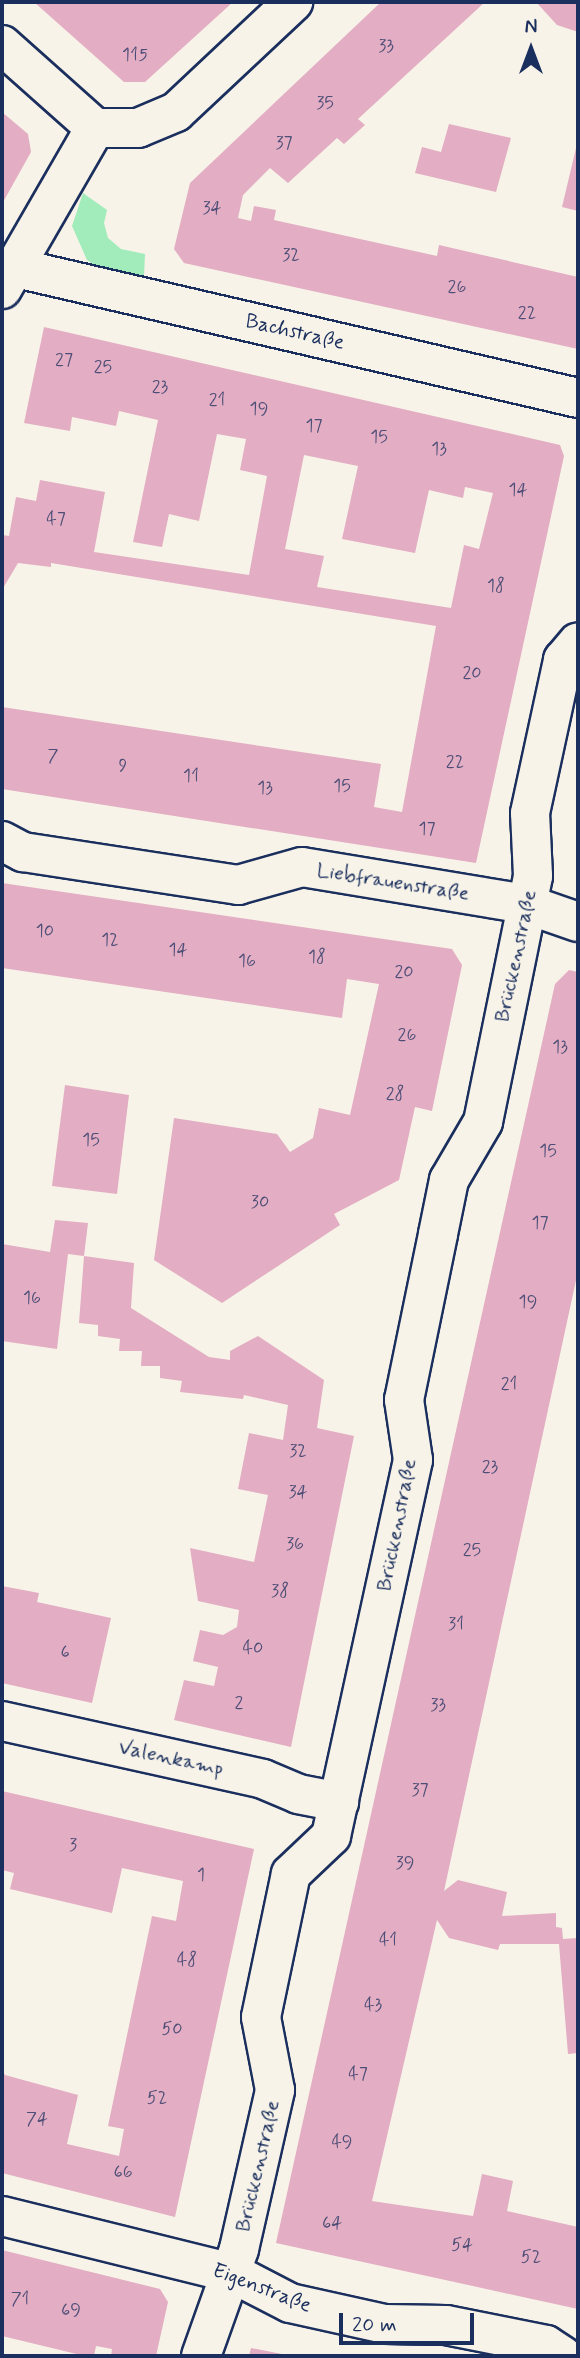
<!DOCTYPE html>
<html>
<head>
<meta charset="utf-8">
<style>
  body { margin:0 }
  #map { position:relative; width:580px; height:2358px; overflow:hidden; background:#f7f3e8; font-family:Mynerve,sans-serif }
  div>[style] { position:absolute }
  .green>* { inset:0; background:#a2ecbb }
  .building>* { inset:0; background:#e3adc3 }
  .roads { filter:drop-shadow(2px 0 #1b2f5e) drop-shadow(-2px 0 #1b2f5e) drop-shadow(0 2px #1b2f5e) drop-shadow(0 -2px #1b2f5e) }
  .street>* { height:38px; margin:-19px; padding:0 19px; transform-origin:19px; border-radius:19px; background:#f7f3e8 }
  span { translate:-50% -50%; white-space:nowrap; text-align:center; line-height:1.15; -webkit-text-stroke:7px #f7f3e8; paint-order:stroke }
  .number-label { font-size:18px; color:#4d4e77 }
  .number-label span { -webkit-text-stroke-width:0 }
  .street-label { font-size:21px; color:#1b2f5e }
  .frame { position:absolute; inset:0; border:4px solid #1b2f5e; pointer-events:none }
  .north { position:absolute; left:496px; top:14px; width:70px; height:70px; -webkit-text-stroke:5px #f7f3e8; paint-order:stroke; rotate:0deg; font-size:19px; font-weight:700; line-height:28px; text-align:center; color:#1b2f5e }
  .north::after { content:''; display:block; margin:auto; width:24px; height:32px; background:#1b2f5e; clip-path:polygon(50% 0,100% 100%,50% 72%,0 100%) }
  .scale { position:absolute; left:339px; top:2313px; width:135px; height:32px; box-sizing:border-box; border:4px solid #1b2f5e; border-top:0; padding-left:9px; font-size:21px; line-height:24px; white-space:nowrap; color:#1b2f5e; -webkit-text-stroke:5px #f7f3e8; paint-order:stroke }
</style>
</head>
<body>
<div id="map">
  <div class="green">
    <i style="clip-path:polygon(83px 193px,107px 210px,104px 223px,108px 238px,121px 249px,145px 254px,144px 277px,139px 280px,103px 271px,87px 260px,72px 226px)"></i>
  </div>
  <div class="building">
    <i style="clip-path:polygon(34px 2px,233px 2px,145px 82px,124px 82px)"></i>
    <i style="clip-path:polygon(381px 2px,485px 2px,358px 119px,365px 125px,344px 144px,337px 138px,288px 183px,270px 168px,243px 195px,238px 218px,251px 221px,254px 206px,276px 210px,274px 220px,437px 256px,439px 245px,578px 277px,578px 349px,184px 263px,174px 249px,190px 183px)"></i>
    <i style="clip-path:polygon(536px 2px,578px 2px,578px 32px,557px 25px)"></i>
    <i style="clip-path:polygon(2px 112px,28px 134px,31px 152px,2px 204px)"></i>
    <i style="clip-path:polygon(449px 124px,511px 138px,496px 192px,415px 173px,422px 147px,441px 152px)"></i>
    <i style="clip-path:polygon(577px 144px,578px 144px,578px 211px,562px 207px)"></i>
    <i style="clip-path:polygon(evenodd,44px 327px,560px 445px,564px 456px,476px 863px,2px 789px,2px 707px,381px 764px,374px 807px,402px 812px,436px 626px,51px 563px,51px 567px,18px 563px,2px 590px,2px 535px,9px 536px,16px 497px,36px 501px,40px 480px,105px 492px,94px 552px,249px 575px,267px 476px,240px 470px,246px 439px,217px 434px,199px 521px,169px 514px,162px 547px,133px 542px,158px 420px,119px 411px,116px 426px,72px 417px,70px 431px,24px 423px,44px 327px,304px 455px,358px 466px,342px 539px,415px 553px,429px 490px,463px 498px,465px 487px,493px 493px,479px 549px,464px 545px,451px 608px,317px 587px,324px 556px,285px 549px,304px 455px)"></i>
    <i style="clip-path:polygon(2px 883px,452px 949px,462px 965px,432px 1111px,415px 1107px,399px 1180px,334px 1214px,340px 1225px,222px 1303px,154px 1260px,174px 1118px,277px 1134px,290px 1152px,313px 1138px,319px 1108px,350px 1115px,379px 984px,347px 979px,342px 1018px,2px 968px)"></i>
    <i style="clip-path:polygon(569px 970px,578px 972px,578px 1271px,444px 1891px,458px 1880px,507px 1892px,502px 1916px,556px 1913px,556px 1927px,562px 1928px,563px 1939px,578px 1938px,578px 2053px,568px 2054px,559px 1944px,500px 1944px,498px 1950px,449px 1938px,437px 1920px,372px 2201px,473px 2216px,482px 2174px,513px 2181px,507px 2211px,578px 2227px,578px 2309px,276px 2243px,555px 984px)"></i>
    <i style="clip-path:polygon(65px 1085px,129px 1095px,117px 1194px,52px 1186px)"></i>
    <i style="clip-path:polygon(55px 1220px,88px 1223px,84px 1256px,68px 1254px,57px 1349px,2px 1341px,2px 1244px,50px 1252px)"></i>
    <i style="clip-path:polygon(84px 1256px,134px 1263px,131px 1308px,209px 1357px,230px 1360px,230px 1351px,258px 1336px,324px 1380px,317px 1428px,354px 1436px,291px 1747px,174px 1720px,184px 1680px,214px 1686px,218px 1667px,193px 1661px,200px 1630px,223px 1635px,237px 1627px,239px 1610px,198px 1601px,190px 1548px,254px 1562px,268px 1495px,238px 1489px,249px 1433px,283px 1440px,288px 1405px,244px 1395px,243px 1399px,180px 1392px,182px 1381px,160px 1378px,160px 1366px,141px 1366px,142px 1351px,119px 1351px,120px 1339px,98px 1336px,98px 1325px,79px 1323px)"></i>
    <i style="clip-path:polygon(2px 1586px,39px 1593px,37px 1602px,111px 1618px,92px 1703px,2px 1683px)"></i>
    <i style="clip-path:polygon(2px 1791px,254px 1849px,175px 2217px,2px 2173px,2px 2070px,5px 2075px,78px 2095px,67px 2144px,119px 2156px,124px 2129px,108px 2126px,152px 1916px,176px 1921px,183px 1881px,122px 1868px,112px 1913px,10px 1889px,14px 1873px,2px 1870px)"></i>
    <i style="clip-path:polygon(2px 2250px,160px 2289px,168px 2302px,156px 2356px,111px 2356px,112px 2349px,96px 2346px,94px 2356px,85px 2356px,2px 2336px)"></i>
    <i style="clip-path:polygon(251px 2348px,287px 2355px,287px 2356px,249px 2356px)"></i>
  </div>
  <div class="roads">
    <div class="street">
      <i style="left:2px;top:45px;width:125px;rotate:41.7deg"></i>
      <i style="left:95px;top:128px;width:43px"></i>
      <i style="left:138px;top:128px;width:41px;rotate:-22.8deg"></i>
      <i style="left:176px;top:112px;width:161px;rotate:-43.2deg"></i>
      <i style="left:12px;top:267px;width:581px;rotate:13.03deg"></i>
      <i style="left:2px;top:289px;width:186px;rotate:-60deg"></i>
      <i style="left:2px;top:841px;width:24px;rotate:28deg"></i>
      <i style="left:23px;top:852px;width:218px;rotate:8.7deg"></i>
      <i style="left:238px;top:885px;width:66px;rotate:-15.7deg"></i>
      <i style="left:302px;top:867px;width:227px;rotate:9.4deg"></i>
      <i style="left:526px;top:904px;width:55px;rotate:19.1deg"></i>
      <i style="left:2px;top:1721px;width:267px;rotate:12.5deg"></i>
      <i style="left:263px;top:1779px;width:38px;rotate:23deg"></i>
      <i style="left:298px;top:1794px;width:42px;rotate:11deg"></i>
      <i style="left:2px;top:2216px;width:237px;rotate:13.9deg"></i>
      <i style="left:232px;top:2273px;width:65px;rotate:27.3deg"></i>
      <i style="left:290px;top:2303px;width:97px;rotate:12.5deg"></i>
      <i style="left:385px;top:2324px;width:61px;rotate:0.9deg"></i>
      <i style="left:446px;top:2325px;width:102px;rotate:11.3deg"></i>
      <i style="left:546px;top:2345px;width:20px;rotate:33deg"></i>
      <i style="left:201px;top:2356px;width:114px;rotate:-70.4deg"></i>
      <i style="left:239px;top:2249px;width:163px;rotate:-77.2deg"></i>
      <i style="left:275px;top:2090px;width:74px;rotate:-100.9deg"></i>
      <i style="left:261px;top:2017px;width:146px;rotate:-78.2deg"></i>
      <i style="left:291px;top:1874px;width:55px;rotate:-43.5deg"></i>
      <i style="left:331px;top:1836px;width:385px;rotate:-77.7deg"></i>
      <i style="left:413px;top:1460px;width:61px;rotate:-98.5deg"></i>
      <i style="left:404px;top:1400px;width:169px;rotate:-78.4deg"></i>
      <i style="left:438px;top:1234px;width:55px;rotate:-78.5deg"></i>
      <i style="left:449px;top:1180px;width:67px;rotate:-59.6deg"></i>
      <i style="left:483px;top:1122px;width:251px;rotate:-78.5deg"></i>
      <i style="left:533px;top:876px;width:63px;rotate:-92.7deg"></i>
      <i style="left:530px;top:813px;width:157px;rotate:-77.8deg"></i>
      <i style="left:563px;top:660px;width:23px;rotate:-50deg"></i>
    </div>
  </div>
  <div class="number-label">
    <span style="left:386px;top:46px">33</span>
    <span style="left:135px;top:55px">115</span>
    <span style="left:325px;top:103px">35</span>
    <span style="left:284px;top:143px">37</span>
    <span style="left:212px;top:208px">34</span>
    <span style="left:291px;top:255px">32</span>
    <span style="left:457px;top:287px">26</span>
    <span style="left:527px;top:313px">22</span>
    <span style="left:64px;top:360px">27</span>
    <span style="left:103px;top:367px">25</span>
    <span style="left:160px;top:387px">23</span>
    <span style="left:217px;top:400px">21</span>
    <span style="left:259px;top:409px">19</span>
    <span style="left:314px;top:426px">17</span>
    <span style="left:379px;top:437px">15</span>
    <span style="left:439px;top:449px">13</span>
    <span style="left:518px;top:490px">14</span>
    <span style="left:56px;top:519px">47</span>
    <span style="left:496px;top:586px">18</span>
    <span style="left:472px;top:673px">20</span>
    <span style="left:53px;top:756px">7</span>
    <span style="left:455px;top:762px">22</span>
    <span style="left:123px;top:766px">9</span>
    <span style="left:191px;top:776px">11</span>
    <span style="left:342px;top:786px">15</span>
    <span style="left:265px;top:788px">13</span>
    <span style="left:427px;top:829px">17</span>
    <span style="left:45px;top:931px">10</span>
    <span style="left:110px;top:940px">12</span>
    <span style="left:178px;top:950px">14</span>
    <span style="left:317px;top:957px">18</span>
    <span style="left:247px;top:961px">16</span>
    <span style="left:404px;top:972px">20</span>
    <span style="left:407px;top:1035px">26</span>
    <span style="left:560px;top:1047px">13</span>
    <span style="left:395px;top:1094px">28</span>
    <span style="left:91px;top:1140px">15</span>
    <span style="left:548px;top:1151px">15</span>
    <span style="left:260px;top:1202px">30</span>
    <span style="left:540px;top:1223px">17</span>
    <span style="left:32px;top:1298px">16</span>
    <span style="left:528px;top:1302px">19</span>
    <span style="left:509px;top:1384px">21</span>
    <span style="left:298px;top:1451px">32</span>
    <span style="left:490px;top:1467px">23</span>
    <span style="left:298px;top:1492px">34</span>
    <span style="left:295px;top:1544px">36</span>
    <span style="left:472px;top:1550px">25</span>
    <span style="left:280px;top:1591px">38</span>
    <span style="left:456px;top:1624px">31</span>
    <span style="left:253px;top:1648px">40</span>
    <span style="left:65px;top:1652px">6</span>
    <span style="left:239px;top:1703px">2</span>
    <span style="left:438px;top:1705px">33</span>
    <span style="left:420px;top:1790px">37</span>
    <span style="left:73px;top:1845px">3</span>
    <span style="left:405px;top:1863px">39</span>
    <span style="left:201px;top:1875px">1</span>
    <span style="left:388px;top:1940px">41</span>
    <span style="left:187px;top:1960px">48</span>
    <span style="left:373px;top:2005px">43</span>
    <span style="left:172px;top:2029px">50</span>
    <span style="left:358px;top:2074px">47</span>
    <span style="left:157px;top:2098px">52</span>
    <span style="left:37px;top:2119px">74</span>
    <span style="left:342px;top:2142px">49</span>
    <span style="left:123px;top:2172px">66</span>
    <span style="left:332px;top:2223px">64</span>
    <span style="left:462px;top:2245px">54</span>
    <span style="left:531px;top:2257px">52</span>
    <span style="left:20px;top:2299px">71</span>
    <span style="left:71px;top:2310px">69</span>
  </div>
  <div class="street-label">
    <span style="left:295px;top:332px;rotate:13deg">Bachstraße</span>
    <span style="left:393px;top:882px;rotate:9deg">Liebfrauenstraße</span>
    <span style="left:516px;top:956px;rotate:-78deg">Brückenstraße</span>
    <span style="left:397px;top:1525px;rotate:-79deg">Brückenstraße</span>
    <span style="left:171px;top:1758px;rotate:12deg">Valenkamp</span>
    <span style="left:258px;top:2166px;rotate:-77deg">Brückenstraße</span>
    <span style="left:262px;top:2288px;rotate:21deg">Eigenstraße</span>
  </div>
  <div class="frame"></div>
  <div class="north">N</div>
  <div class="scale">20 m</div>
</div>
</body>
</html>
